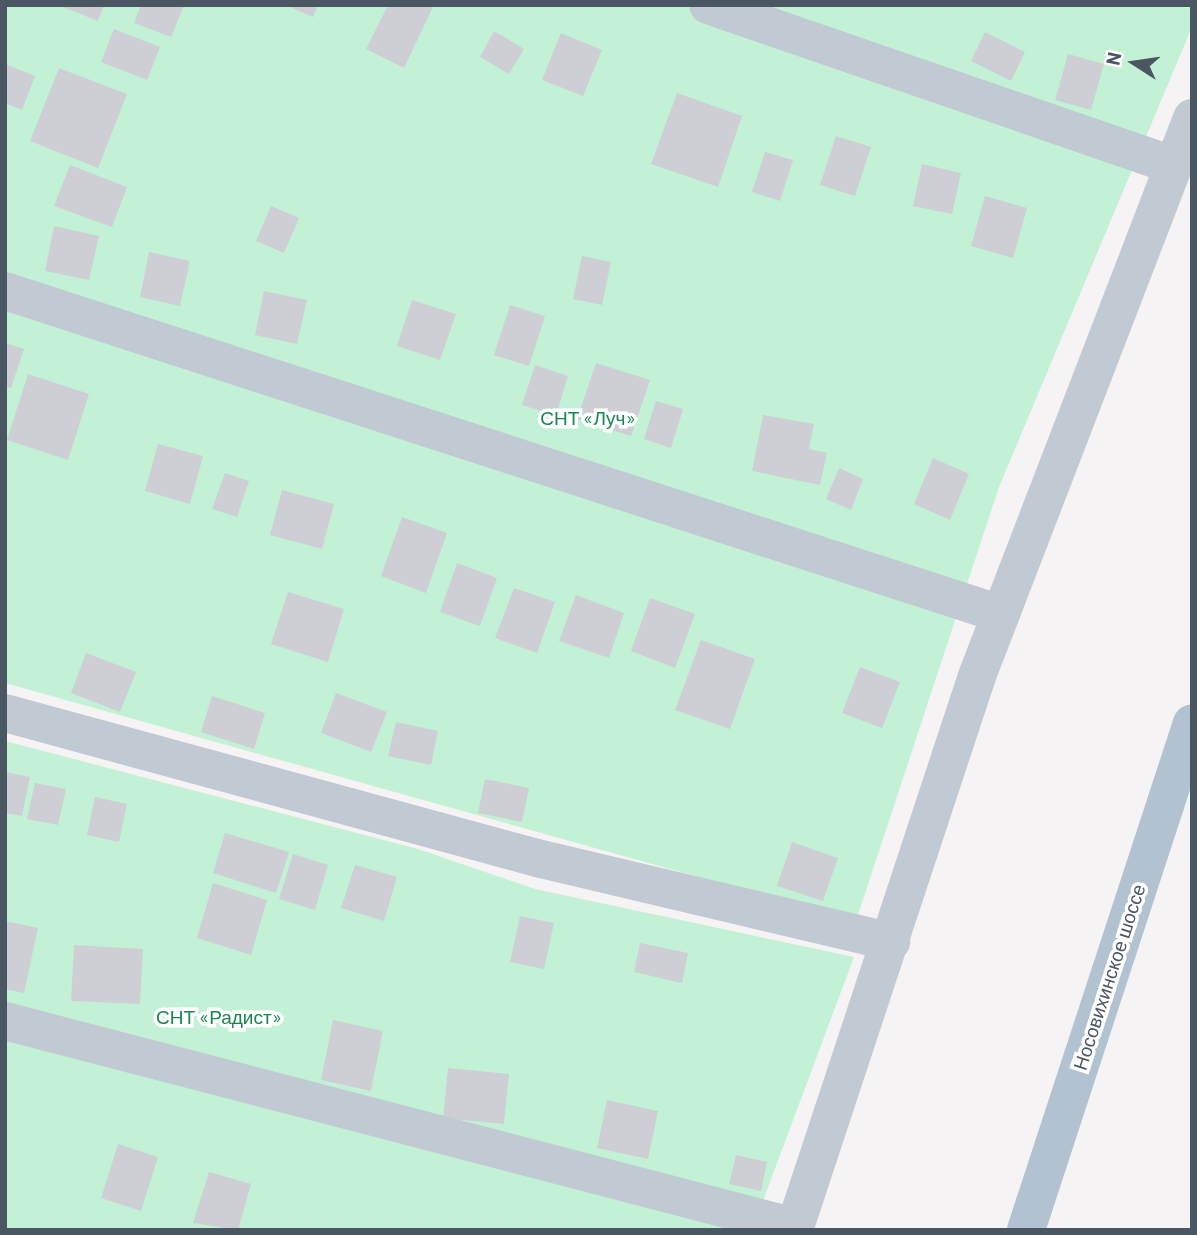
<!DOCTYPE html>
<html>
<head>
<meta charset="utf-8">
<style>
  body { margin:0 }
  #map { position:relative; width:1197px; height:1235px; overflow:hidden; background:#f5f3f3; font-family:Barlow,sans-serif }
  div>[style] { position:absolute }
  .green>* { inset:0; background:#c3f1d5 }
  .building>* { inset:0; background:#cdcfd5 }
  .minor>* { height:38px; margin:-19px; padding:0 19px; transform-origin:19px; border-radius:19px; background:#c1cad2 }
  .major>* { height:38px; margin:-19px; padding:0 19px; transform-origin:19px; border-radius:19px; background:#b3c2d1 }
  span { translate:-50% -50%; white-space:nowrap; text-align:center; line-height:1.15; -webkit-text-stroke:7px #fff; paint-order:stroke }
  .park-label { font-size:19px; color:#17864f }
  .street-label { font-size:19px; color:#4a5661 }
  .frame { position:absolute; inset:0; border:7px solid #4a5661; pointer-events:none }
  .north { position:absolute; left:1099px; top:28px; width:70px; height:70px; -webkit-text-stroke:5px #fff; paint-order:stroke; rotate:282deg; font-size:19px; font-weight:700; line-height:28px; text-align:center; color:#4a5661 }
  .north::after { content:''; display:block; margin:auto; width:24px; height:32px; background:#4a5661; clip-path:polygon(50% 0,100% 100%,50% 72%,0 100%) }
</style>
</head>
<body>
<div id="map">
  <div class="green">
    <i style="clip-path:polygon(5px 5px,1192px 5px,1192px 27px,999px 487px,856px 921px,5px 683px)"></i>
    <i style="clip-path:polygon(5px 741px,418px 849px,535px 889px,854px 957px,752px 1230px,5px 1230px)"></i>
  </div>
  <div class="building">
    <i style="clip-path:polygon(58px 5px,104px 5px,98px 21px)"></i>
    <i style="clip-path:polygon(141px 5px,184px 5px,171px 37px,134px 23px)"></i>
    <i style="clip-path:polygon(285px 5px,318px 5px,313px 17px)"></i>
    <i style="clip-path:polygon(388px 5px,434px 5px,404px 68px,366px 49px)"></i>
    <i style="clip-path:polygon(114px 29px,160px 47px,147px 80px,101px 62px)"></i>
    <i style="clip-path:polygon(494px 31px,524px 49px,509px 74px,480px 57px)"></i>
    <i style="clip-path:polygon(985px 32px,1025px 52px,1011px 81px,971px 61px)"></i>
    <i style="clip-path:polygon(561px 33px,602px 50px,583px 96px,542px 80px)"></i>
    <i style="clip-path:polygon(1068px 54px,1104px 64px,1091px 110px,1055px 100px)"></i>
    <i style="clip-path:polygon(5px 64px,35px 76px,22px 110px,5px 103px)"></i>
    <i style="clip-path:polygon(59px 68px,127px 94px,98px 168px,30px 141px)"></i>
    <i style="clip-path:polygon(677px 93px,742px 116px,718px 187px,651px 164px)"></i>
    <i style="clip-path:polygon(836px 136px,871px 147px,855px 196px,820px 185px)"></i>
    <i style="clip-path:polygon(765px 152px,793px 160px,780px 201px,752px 192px)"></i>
    <i style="clip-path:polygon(922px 164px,961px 173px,952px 214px,913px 206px)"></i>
    <i style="clip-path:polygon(70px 165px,127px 187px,112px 227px,54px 206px)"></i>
    <i style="clip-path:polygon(985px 196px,1027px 208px,1013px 258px,971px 246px)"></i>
    <i style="clip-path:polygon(271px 206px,299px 218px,284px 253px,256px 241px)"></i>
    <i style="clip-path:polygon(54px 226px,99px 236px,89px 280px,45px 271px)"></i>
    <i style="clip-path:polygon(149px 252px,190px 261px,180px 306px,140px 297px)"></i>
    <i style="clip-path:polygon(582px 256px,611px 262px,602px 305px,573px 299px)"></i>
    <i style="clip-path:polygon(264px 291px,307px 300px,297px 344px,255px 335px)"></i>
    <i style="clip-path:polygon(412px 300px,456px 314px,440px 360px,397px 346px)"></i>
    <i style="clip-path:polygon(510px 305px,545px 316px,529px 366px,494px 355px)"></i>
    <i style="clip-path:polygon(5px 343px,24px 349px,11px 388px,5px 386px)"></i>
    <i style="clip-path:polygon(596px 363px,650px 380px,631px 436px,577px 419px)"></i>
    <i style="clip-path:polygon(535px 365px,568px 376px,556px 416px,522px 405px)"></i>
    <i style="clip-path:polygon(28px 374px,89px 394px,68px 460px,7px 440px)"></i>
    <i style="clip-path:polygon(656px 401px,683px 409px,671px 448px,644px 439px)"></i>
    <i style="clip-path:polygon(763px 415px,814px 424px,809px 449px,827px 453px,820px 485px,752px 471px)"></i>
    <i style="clip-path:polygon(158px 444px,203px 456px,190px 504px,145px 491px)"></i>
    <i style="clip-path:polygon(933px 458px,969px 474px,950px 520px,914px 504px)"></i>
    <i style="clip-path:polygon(839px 468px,863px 479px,851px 510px,826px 499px)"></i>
    <i style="clip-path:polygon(225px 473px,249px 481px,237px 517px,212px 509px)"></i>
    <i style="clip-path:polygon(282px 490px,334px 504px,322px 549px,270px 535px)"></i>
    <i style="clip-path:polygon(402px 517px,447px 533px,426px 593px,381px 576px)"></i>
    <i style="clip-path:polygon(457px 563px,497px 578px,480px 626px,440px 612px)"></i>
    <i style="clip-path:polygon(514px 588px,555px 602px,537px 653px,495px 638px)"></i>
    <i style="clip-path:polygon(288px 592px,344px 609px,328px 662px,271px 644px)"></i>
    <i style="clip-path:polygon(576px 595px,624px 613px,609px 658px,559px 641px)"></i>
    <i style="clip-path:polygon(650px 598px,695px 614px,675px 668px,631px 651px)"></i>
    <i style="clip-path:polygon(701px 640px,755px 659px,730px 729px,675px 710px)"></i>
    <i style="clip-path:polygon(86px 653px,136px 672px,120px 712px,71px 693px)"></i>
    <i style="clip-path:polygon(860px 667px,900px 682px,882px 728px,842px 713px)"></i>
    <i style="clip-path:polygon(336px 693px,387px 712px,371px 752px,321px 733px)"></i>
    <i style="clip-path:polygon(212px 696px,265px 713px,254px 749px,201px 732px)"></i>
    <i style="clip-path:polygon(396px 722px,438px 731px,431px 765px,388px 756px)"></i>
    <i style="clip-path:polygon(5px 772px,30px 777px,22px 816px,5px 813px)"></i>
    <i style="clip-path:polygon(485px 779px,529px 788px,522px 822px,478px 813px)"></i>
    <i style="clip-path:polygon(35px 783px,66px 789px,58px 825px,27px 819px)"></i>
    <i style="clip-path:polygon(95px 797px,127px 804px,119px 842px,87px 835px)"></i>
    <i style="clip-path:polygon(225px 833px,289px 852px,276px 893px,213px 873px)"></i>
    <i style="clip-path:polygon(792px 842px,838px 858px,823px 901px,777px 886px)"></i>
    <i style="clip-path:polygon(293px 854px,328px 865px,315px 910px,279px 899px)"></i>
    <i style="clip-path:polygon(355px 865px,397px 877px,384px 921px,341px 908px)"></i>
    <i style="clip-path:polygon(213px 883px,267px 900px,251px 955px,197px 938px)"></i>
    <i style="clip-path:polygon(520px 916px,554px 923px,544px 969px,510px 962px)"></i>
    <i style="clip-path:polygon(5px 921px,38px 928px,24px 993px,5px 989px)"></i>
    <i style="clip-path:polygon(640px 943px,688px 953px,682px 983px,634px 972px)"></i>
    <i style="clip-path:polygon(74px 945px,143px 949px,140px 1004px,71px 1001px)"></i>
    <i style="clip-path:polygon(333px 1020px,383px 1031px,371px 1091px,321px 1080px)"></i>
    <i style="clip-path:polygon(448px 1068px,509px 1074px,504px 1124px,443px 1118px)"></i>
    <i style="clip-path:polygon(607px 1100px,658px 1111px,648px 1159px,597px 1148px)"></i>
    <i style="clip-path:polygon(118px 1144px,158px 1157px,141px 1211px,101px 1198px)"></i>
    <i style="clip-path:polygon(736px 1155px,767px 1162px,761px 1191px,729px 1184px)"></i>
    <i style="clip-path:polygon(209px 1172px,251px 1184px,238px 1230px,193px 1223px)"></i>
  </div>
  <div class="minor">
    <i style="left:708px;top:5px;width:492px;rotate:19deg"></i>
    <i style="left:5px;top:291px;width:1047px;rotate:17.97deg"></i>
    <i style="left:5px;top:713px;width:551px;rotate:15.25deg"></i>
    <i style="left:537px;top:858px;width:364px;rotate:13.3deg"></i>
    <i style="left:5px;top:1021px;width:816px;rotate:14.61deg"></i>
    <i style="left:794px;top:1230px;width:583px;rotate:-71.72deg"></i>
    <i style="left:977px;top:676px;width:598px;rotate:-68.93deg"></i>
  </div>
  <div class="major">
    <i style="left:1026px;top:1230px;width:533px;rotate:-71.87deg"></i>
  </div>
  <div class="park-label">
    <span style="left:588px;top:418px">СНТ «Луч»</span>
    <span style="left:219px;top:1017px">СНТ «Радист»</span>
  </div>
  <div class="street-label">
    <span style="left:1109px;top:977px;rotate:-72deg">Носовихинское шоссе</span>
  </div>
  <div class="frame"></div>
  <div class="north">N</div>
</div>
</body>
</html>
